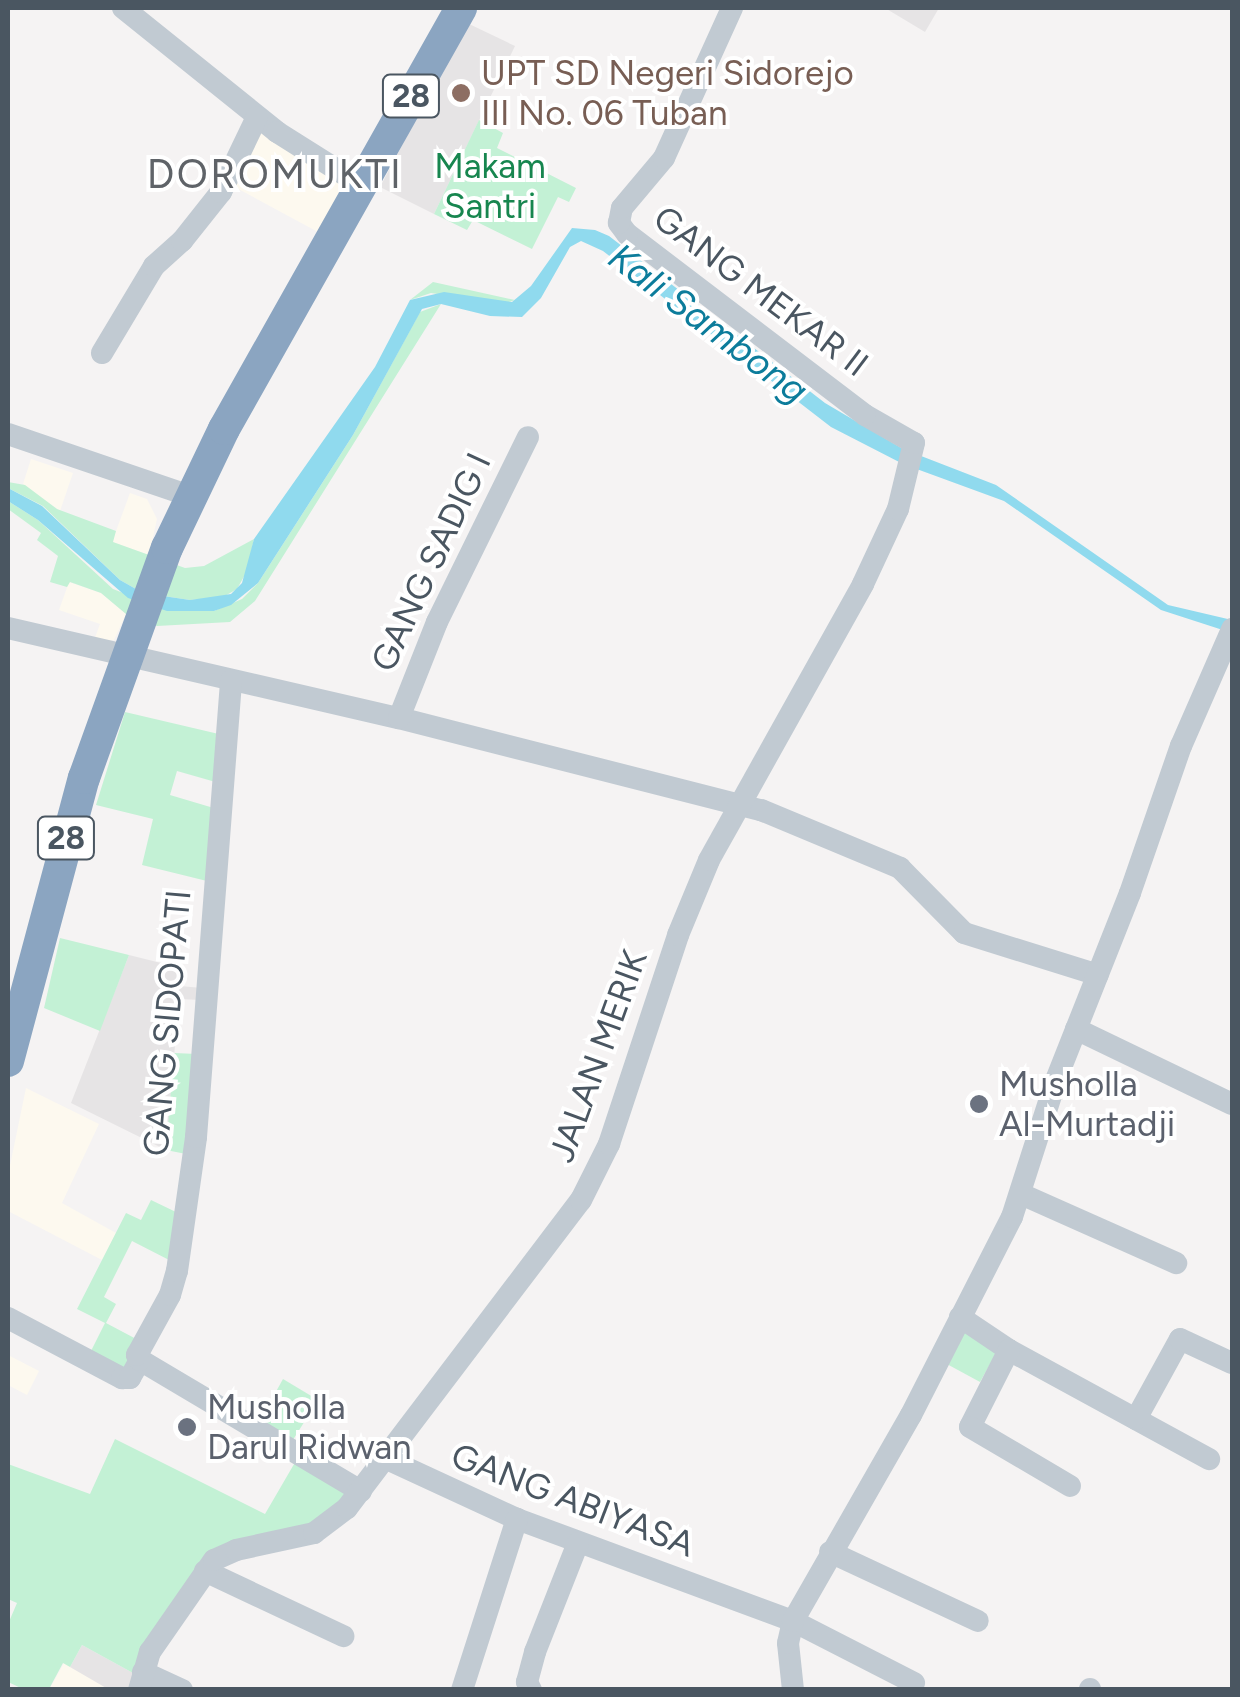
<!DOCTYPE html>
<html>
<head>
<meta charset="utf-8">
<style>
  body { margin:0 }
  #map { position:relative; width:1240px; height:1697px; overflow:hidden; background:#f5f3f3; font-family:Figtree,sans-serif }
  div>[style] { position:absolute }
  .commercial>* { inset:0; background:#fdf9ef }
  .education>* { inset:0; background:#e6e4e5 }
  .green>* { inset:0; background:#c3f1d5 }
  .water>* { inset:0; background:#90daee }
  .minor>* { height:22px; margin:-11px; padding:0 11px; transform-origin:11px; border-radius:11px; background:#c1cad2 }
  .highway>* { height:32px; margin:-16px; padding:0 16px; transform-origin:16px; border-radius:16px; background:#8ba5c1 }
  .dots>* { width:28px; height:28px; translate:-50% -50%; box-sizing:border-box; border:5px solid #fff; border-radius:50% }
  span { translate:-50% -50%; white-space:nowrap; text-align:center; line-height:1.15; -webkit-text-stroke:8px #fff; paint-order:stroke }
  .shield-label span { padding:2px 8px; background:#fff; border:2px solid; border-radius:8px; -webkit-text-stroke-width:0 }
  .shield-label { font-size:32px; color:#4a5661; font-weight:700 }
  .education-label { font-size:35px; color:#785e54 }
  .left { translate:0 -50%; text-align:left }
  .park-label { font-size:35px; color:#17864f }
  .street-label { font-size:35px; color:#4a5661 }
  .worship-label { font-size:35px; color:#5b616d }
  .water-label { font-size:38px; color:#0c7c9b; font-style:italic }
  .quarter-label { font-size:40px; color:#5f6368; letter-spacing:2.5px }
  .frame { position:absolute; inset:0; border:10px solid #4a5661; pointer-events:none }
</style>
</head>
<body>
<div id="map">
  <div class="commercial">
    <i style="clip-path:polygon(259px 127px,346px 182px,318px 232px,231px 185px)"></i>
    <i style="clip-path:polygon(31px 459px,73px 473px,60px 511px,23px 484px)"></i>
    <i style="clip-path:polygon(130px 493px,147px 499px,157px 519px,149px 555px,112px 542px)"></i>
    <i style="clip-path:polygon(69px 582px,101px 593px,126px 614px,114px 640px,93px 643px,100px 624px,59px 610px)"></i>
    <i style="clip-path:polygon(26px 1088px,99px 1124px,62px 1203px,116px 1233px,102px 1260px,8px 1211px,8px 1175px)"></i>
    <i style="clip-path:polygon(8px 1355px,39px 1371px,27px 1395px,8px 1385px)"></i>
    <i style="clip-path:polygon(64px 1663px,108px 1689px,49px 1690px)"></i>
  </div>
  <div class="education">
    <i style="clip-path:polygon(885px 8px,939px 8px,925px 32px)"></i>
    <i style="clip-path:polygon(467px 23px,515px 46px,434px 214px,380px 187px)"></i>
    <i style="clip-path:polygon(129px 955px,181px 968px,180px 986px,202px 988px,201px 1000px,179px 999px,166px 1150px,71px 1103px)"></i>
    <i style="clip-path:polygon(82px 1645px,133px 1673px,130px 1689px,108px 1689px,70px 1667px)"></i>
  </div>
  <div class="green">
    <i style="clip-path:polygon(479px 120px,503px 133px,497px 148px,576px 188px,569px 202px,558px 197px,532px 249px,473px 220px,467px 230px,434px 214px)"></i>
    <i style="clip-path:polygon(433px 282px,515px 300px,503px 304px,431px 293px,410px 300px)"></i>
    <i style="clip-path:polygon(441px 304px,255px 601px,230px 622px,157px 626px,126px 614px,101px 593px,70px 582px,67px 587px,50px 582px,58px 556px,37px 540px,41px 533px,8px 509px,8px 501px,38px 520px,113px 589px,167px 610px,214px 611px,242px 599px,258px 583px,353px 435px,420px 312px)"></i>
    <i style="clip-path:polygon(8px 482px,25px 485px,57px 509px,116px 531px,113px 542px,185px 568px,204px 566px,254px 539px,247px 571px,237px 589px,223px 597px,190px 600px,143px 593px,120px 580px,43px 506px,8px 488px)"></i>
    <i style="clip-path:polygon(125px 712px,223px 735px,219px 783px,177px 771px,170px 795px,217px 809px,211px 882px,142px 865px,153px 819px,96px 805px)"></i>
    <i style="clip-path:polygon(60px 938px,129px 955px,100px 1031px,44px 1008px)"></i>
    <i style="clip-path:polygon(174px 1053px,197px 1054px,186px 1154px,166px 1150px)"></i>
    <i style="clip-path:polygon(151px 1200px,178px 1213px,173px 1262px,132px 1241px,104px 1297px,116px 1304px,106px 1323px,140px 1341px,123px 1375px,88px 1357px,105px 1323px,77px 1309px,126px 1213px,141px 1220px)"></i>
    <i style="clip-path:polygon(962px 1330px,998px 1350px,980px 1382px,945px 1363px)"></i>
    <i style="clip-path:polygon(283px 1379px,318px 1400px,291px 1443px,258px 1424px)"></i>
    <i style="clip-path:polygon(115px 1439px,265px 1514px,297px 1459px,354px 1493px,333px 1517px,234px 1546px,133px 1673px,82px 1645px,70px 1667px,63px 1663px,49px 1689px,23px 1689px,8px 1682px,8px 1624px,17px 1603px,8px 1599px,8px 1464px,90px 1494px)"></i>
  </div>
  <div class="water">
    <i style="clip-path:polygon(572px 228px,595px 230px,609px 236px,825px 403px,903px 449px,996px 485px,1168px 605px,1232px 620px,1232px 633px,1161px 610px,1004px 501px,903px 464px,831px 427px,603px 251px,581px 241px,570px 247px,541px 298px,522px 317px,490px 316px,441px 304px,422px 309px,353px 435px,258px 583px,231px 605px,214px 611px,167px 611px,128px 598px,38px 520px,8px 501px,8px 488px,42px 506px,120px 580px,143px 593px,190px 600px,231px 594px,242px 583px,254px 539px,375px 367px,410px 300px,444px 292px,512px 302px,531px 286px)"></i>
  </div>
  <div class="minor">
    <i style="left:123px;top:8px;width:198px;rotate:38.8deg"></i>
    <i style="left:277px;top:132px;width:99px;rotate:32.2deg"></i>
    <i style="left:102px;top:353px;width:101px;rotate:-59.1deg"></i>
    <i style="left:154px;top:266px;width:38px;rotate:-42deg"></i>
    <i style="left:182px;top:241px;width:63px;rotate:-51.5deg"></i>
    <i style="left:221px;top:192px;width:83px;rotate:-64.4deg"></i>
    <i style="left:8px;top:434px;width:192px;rotate:18.8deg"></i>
    <i style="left:8px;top:628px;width:401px;rotate:13deg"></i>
    <i style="left:399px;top:718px;width:374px;rotate:14.3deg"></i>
    <i style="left:761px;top:810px;width:151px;rotate:22.6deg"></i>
    <i style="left:900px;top:868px;width:91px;rotate:45.4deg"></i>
    <i style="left:964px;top:933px;width:140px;rotate:17.4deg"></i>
    <i style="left:399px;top:718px;width:103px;rotate:-68.4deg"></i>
    <i style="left:437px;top:622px;width:206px;rotate:-63.8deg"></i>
    <i style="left:1076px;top:1029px;width:173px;rotate:25.7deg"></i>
    <i style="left:1021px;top:1194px;width:170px;rotate:24deg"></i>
    <i style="left:960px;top:1317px;width:59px;rotate:34deg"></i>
    <i style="left:1009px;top:1350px;width:228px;rotate:28.6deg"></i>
    <i style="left:8px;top:1318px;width:129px;rotate:27.8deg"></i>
    <i style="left:122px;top:1378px;width:8px"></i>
    <i style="left:130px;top:1378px;width:21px;rotate:-61deg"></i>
    <i style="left:140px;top:1360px;width:257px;rotate:30.7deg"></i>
    <i style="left:1009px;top:1350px;width:86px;rotate:116.9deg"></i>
    <i style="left:970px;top:1427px;width:116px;rotate:30.5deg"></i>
    <i style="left:140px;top:1360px;width:6px;rotate:-121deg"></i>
    <i style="left:137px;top:1355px;width:68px;rotate:-61.2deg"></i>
    <i style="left:170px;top:1295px;width:25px;rotate:-74deg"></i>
    <i style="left:177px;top:1271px;width:135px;rotate:-81.9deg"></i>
    <i style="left:196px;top:1137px;width:458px;rotate:-85.6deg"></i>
    <i style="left:1136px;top:1419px;width:91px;rotate:-61.2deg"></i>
    <i style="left:1180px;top:1339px;width:57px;rotate:24.8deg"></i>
    <i style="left:387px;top:1459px;width:143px;rotate:24.8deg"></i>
    <i style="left:517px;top:1519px;width:294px;rotate:20.3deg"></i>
    <i style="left:793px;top:1621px;width:136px;rotate:27.1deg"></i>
    <i style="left:830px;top:1552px;width:163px;rotate:25deg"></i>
    <i style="left:205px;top:1571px;width:153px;rotate:25.2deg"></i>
    <i style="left:143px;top:1672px;width:43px;rotate:24.8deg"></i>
    <i style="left:139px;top:1690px;width:40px;rotate:-74deg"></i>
    <i style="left:150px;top:1652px;width:112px;rotate:-55.2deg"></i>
    <i style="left:214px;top:1560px;width:24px;rotate:-24deg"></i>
    <i style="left:236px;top:1550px;width:80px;rotate:-12.3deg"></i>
    <i style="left:314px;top:1533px;width:41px;rotate:-37.1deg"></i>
    <i style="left:347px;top:1508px;width:387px;rotate:-52.8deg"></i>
    <i style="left:581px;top:1200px;width:63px;rotate:-63.4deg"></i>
    <i style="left:609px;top:1144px;width:220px;rotate:-71.7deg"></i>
    <i style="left:678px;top:935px;width:81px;rotate:-67.5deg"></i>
    <i style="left:709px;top:860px;width:316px;rotate:-60.8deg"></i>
    <i style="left:863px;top:584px;width:83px;rotate:-65deg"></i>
    <i style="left:898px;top:509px;width:68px;rotate:-76.4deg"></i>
    <i style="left:914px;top:443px;width:56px;rotate:-150.3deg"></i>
    <i style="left:865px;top:415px;width:299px;rotate:-142.7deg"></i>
    <i style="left:627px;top:234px;width:14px;rotate:-126deg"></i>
    <i style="left:619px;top:223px;width:15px;rotate:-79deg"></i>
    <i style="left:622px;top:208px;width:65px;rotate:-50deg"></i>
    <i style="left:664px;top:158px;width:165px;rotate:-65.6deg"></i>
    <i style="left:462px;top:1690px;width:180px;rotate:-72.2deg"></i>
    <i style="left:531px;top:1690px;width:9px;rotate:-117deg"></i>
    <i style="left:527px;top:1682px;width:31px;rotate:-75deg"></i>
    <i style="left:535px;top:1652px;width:117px;rotate:-68.5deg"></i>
    <i style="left:793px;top:1690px;width:47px;rotate:-96.1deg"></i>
    <i style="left:788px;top:1643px;width:23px;rotate:-77deg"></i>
    <i style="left:793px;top:1621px;width:237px;rotate:-60.2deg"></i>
    <i style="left:911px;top:1415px;width:222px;rotate:-63deg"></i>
    <i style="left:1012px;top:1217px;width:144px;rotate:-72.2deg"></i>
    <i style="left:1056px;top:1080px;width:201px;rotate:-68.4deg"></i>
    <i style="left:1130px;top:893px;width:156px;rotate:-70.9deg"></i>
    <i style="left:1181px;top:746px;width:128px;rotate:-66.4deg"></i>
    <i style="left:1090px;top:1690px;width:1px;rotate:-90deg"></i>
  </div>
  <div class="highway">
    <i style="left:8px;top:1061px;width:293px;rotate:-75deg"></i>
    <i style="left:84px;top:778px;width:245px;rotate:-70.2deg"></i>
    <i style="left:167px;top:548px;width:132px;rotate:-64.4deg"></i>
    <i style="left:224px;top:429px;width:483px;rotate:-60.6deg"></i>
  </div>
  <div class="dots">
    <i style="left:461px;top:93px;background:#8d6e63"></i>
    <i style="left:979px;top:1104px;background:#6b7280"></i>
    <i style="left:187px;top:1427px;background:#6b7280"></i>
  </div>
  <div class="shield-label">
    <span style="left:411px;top:96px">28</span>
    <span style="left:66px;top:838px">28</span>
  </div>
  <div class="education-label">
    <span class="left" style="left:481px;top:93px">UPT SD Negeri Sidorejo<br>III No. 06 Tuban</span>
  </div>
  <div class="park-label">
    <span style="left:490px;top:186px">Makam<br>Santri</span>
  </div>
  <div class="street-label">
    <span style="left:761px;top:291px;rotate:37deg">GANG MEKAR II</span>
    <span style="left:431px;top:562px;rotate:-65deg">GANG SADIG I</span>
    <span style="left:167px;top:1023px;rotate:-85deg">GANG SIDOPATI</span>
    <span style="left:598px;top:1056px;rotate:-70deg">JALAN MERIK</span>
    <span style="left:573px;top:1500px;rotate:21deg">GANG ABIYASA</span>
  </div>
  <div class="worship-label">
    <span class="left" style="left:999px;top:1104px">Musholla<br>Al-Murtadji</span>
    <span class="left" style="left:207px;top:1427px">Musholla<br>Darul Ridwan</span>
  </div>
  <div class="water-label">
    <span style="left:708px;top:324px;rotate:37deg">Kali Sambong</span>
  </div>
  <div class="quarter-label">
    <span style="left:275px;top:174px">DOROMUKTI</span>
  </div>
  <div class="frame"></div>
</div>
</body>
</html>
